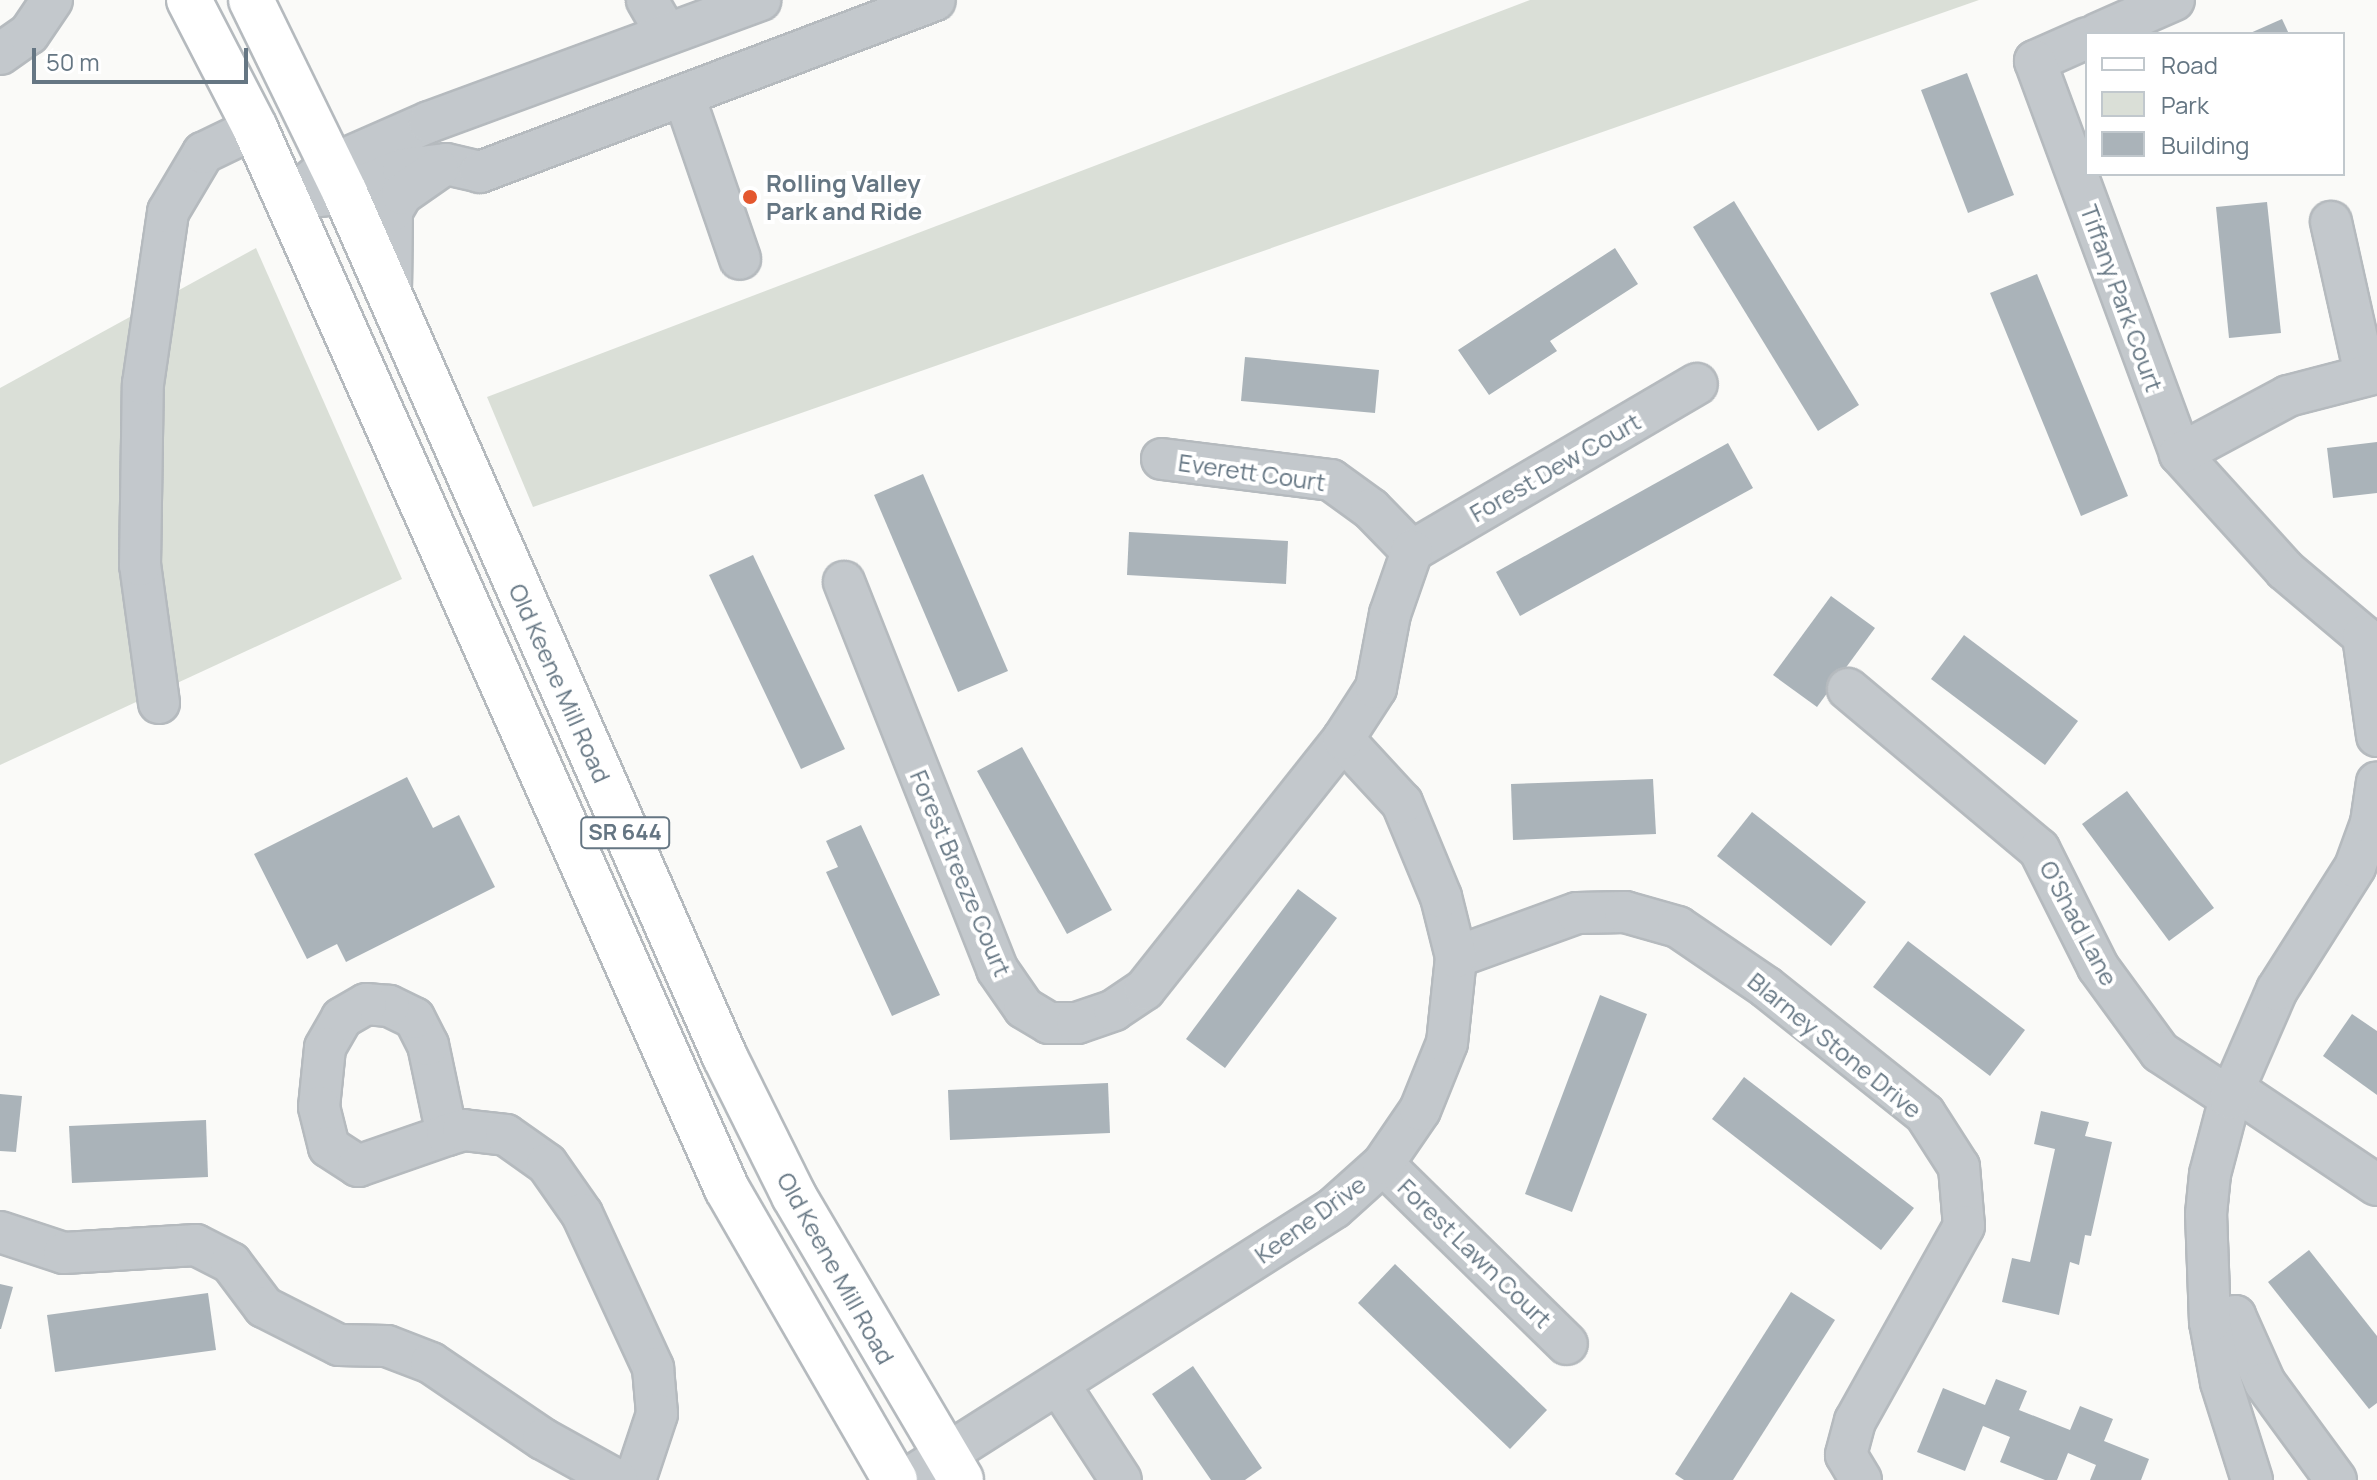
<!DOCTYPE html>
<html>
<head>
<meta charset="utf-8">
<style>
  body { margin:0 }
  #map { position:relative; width:2377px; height:1480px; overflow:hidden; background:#fafaf8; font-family:Manrope,sans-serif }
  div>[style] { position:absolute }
  .green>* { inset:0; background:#dadfd7 }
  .building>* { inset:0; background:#aab3b9 }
  .roads { filter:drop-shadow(2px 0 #b5babe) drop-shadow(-2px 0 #b5babe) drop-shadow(0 2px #b5babe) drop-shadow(0 -2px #b5babe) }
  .minor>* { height:40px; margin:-20px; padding:0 20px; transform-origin:20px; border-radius:20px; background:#c3c8cc }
  .major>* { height:44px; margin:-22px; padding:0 22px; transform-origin:22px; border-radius:22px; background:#fff }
  .dots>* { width:22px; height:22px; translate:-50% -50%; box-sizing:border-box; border:4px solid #fff; border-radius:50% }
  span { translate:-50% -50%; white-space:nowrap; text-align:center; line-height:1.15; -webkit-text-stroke:8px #fff; paint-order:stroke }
  .shield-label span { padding:2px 6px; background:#fff; border:2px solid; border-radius:6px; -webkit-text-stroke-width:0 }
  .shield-label { font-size:22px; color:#657683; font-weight:700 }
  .poi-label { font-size:24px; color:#657683; font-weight:700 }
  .left { translate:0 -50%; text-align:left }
  .street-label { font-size:24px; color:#657683 }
  .legend { position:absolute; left:2085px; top:32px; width:260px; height:144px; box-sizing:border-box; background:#fff; border:2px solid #c1c8cd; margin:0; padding:10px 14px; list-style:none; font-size:24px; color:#657683 }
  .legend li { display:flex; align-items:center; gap:16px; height:40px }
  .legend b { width:40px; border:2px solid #c1c8cd }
  .scale { position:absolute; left:32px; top:48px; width:216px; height:36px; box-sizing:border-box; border:4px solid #657683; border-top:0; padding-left:10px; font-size:24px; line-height:28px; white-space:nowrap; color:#657683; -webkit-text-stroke:6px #fff; paint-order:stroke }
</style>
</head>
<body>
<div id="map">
  <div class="green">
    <i style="clip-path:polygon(1530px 0,1979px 0,533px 507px,487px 397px)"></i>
    <i style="clip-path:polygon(256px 248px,402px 579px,0 765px,0 388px)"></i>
  </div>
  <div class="building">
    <i style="clip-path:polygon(2282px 19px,2289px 34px,2248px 34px)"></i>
    <i style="clip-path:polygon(1967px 73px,2014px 195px,1968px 213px,1921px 90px)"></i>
    <i style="clip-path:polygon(1734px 201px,1859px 405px,1818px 431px,1693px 227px)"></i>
    <i style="clip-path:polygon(2267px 202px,2281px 333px,2229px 338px,2216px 207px)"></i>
    <i style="clip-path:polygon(1615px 248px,1638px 284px,1550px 341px,1557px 351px,1489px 395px,1458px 350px)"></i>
    <i style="clip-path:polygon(2037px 274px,2128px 496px,2081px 516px,1990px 293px)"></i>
    <i style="clip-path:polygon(1245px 357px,1379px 370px,1375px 413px,1241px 401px)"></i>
    <i style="clip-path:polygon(2377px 442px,2377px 493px,2333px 498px,2327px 448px)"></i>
    <i style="clip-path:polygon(1728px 443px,1753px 488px,1520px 616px,1496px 572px)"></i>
    <i style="clip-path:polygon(923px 474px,1008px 671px,958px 692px,874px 495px)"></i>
    <i style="clip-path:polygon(1129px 532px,1288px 541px,1286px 584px,1127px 575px)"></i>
    <i style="clip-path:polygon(753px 555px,845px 749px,801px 769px,709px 575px)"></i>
    <i style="clip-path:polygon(1831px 596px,1875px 628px,1817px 707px,1773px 675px)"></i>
    <i style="clip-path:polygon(1964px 635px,2078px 721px,2045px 765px,1931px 679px)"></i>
    <i style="clip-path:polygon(1022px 747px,1112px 910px,1067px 934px,977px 771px)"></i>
    <i style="clip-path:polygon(407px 777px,433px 828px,459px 815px,495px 887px,346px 962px,337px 944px,307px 959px,254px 854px)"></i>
    <i style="clip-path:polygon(1653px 779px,1656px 834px,1513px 840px,1511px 784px)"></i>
    <i style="clip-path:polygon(2127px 791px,2214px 908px,2169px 941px,2082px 824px)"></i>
    <i style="clip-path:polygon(1752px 812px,1866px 902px,1831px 946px,1717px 856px)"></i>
    <i style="clip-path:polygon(861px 825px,940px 995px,892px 1016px,826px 872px,838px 867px,826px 841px)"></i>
    <i style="clip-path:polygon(1298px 889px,1337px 918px,1225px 1068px,1186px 1039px)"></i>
    <i style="clip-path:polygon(1908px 941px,2025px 1030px,1990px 1076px,1873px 987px)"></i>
    <i style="clip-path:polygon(1600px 995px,1647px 1014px,1572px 1212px,1525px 1194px)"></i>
    <i style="clip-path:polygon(2352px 1014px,2377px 1031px,2377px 1095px,2323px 1056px)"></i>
    <i style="clip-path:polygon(1744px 1077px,1914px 1208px,1881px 1250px,1712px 1119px)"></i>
    <i style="clip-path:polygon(1108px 1083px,1110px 1133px,950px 1140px,948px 1090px)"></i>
    <i style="clip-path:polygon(0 1094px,22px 1096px,16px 1152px,0 1151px)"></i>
    <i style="clip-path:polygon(2041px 1111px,2089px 1122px,2085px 1136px,2112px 1142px,2091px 1236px,2085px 1235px,2079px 1265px,2070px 1262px,2059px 1315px,2002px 1302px,2012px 1258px,2030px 1262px,2055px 1149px,2034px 1144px)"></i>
    <i style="clip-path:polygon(206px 1120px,208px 1177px,72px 1183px,69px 1126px)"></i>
    <i style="clip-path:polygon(2309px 1250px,2377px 1336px,2377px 1403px,2369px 1409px,2268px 1282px)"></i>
    <i style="clip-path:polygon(1395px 1264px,1547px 1410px,1510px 1449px,1358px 1303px)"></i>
    <i style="clip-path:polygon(0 1284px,13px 1287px,1px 1329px,0 1329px)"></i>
    <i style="clip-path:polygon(1791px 1292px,1835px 1320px,1733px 1480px,1684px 1480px,1675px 1474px)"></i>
    <i style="clip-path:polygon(208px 1293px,216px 1350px,55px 1372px,47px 1315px)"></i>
    <i style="clip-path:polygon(1193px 1366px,1262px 1468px,1245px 1480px,1211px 1480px,1152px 1394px)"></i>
    <i style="clip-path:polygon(1996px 1379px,2027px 1391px,2019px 1410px,2070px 1430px,2080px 1406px,2113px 1419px,2104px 1441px,2149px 1459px,2141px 1480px,2090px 1480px,2096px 1465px,2068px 1453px,2057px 1480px,2045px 1480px,2000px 1462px,2010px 1437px,1983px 1426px,1965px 1471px,1917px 1452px,1943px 1388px,1985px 1405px)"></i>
  </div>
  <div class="roads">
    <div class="minor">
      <i style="left:647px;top:0;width:39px;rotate:60deg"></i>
      <i style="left:2097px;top:34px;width:84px;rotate:-23.8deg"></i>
      <i style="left:2087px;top:38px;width:57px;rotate:156.1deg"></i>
      <i style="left:2035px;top:61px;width:419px;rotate:69.7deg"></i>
      <i style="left:2180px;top:454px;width:156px;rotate:47.8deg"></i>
      <i style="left:2285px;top:570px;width:102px;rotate:40.2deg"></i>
      <i style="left:0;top:54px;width:35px;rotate:-35deg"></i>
      <i style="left:29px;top:34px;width:41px;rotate:-55.9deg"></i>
      <i style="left:684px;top:96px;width:172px;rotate:71deg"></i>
      <i style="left:306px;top:185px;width:32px;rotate:-39deg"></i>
      <i style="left:331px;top:165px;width:107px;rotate:-23.7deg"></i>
      <i style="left:429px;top:122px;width:353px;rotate:-20.2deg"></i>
      <i style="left:287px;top:200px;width:58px;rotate:-6.9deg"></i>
      <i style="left:345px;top:193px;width:63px;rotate:-22.5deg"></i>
      <i style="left:403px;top:169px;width:43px;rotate:-6.6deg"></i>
      <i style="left:446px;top:164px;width:35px;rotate:13deg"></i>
      <i style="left:480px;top:172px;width:486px;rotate:-20.7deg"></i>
      <i style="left:2331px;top:222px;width:156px;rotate:77.4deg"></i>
      <i style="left:391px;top:291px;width:80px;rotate:-89.3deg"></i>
      <i style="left:392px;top:211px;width:20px;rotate:-60deg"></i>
      <i style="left:402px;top:194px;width:44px;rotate:-34.8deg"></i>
      <i style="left:2180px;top:454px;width:123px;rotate:-28.2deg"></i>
      <i style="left:2288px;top:396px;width:92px;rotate:-14.5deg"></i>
      <i style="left:1162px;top:459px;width:170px;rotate:7.1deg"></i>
      <i style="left:1331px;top:480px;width:49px;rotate:35.9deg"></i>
      <i style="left:1371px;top:509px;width:59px;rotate:45.7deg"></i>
      <i style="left:1412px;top:551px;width:330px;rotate:-30.4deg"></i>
      <i style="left:844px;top:582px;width:416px;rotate:68.4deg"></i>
      <i style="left:997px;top:969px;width:47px;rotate:55.3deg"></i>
      <i style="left:1024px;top:1008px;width:29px;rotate:31deg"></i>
      <i style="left:1049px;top:1023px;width:28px"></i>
      <i style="left:1077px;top:1023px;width:39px;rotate:-19deg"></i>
      <i style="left:1114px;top:1010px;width:37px;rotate:-34deg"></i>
      <i style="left:1145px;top:989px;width:319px;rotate:-51.6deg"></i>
      <i style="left:2363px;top:636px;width:101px;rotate:82deg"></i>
      <i style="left:1848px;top:689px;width:249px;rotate:40deg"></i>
      <i style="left:2039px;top:849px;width:132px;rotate:63.4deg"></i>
      <i style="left:2098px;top:967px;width:105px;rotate:53.9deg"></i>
      <i style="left:2160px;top:1052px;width:84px;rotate:33.3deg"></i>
      <i style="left:159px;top:703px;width:139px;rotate:-97.8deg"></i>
      <i style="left:140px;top:565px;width:181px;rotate:-89.1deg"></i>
      <i style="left:143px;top:384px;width:174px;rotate:-81.7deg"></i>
      <i style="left:168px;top:212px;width:69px;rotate:-59.3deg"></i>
      <i style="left:203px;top:153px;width:58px;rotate:-25.7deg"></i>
      <i style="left:1456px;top:957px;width:129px;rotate:-20deg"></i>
      <i style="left:1577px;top:913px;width:48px;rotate:-1.2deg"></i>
      <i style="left:1625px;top:912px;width:55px;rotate:15.8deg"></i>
      <i style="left:1678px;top:927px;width:107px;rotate:34.3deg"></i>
      <i style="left:1766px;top:987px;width:203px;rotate:38.6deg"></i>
      <i style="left:1925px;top:1114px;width:63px;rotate:57.3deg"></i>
      <i style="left:1959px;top:1167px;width:59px;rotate:85.2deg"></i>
      <i style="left:1964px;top:1226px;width:223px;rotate:119.2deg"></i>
      <i style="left:1855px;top:1421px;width:35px;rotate:105deg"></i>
      <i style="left:1846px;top:1455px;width:29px;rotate:59deg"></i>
      <i style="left:2234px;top:1089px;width:172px;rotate:33.9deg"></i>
      <i style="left:447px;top:1135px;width:92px;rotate:-101.9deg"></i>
      <i style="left:428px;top:1045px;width:30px;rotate:-117deg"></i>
      <i style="left:414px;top:1018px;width:28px;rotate:-154deg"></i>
      <i style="left:389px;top:1006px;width:23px;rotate:-175deg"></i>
      <i style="left:366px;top:1004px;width:28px;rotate:150deg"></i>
      <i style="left:342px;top:1018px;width:34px;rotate:120deg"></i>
      <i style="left:325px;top:1048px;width:59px;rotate:95.8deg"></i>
      <i style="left:319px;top:1107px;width:41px;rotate:76deg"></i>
      <i style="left:329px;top:1147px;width:35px;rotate:33deg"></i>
      <i style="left:358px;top:1166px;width:94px;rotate:-19.2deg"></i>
      <i style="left:447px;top:1135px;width:17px;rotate:-17deg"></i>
      <i style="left:463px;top:1130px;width:43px;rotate:6.6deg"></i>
      <i style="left:506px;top:1135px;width:50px;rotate:35.3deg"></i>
      <i style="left:547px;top:1164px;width:61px;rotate:55deg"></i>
      <i style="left:582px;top:1214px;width:170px;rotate:65.2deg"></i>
      <i style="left:653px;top:1368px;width:46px;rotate:85deg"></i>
      <i style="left:657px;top:1414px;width:70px;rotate:108.4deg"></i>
      <i style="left:1383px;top:1164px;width:257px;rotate:44.4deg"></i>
      <i style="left:0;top:1232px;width:67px;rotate:18.2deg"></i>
      <i style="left:64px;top:1253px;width:132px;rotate:-3.5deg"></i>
      <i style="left:196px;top:1245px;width:39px;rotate:27deg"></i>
      <i style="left:231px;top:1263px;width:55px;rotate:53.1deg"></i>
      <i style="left:264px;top:1307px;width:84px;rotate:26.9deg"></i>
      <i style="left:339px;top:1345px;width:48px;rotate:1.2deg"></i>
      <i style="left:387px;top:1346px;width:47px;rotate:21.1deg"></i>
      <i style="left:431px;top:1363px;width:135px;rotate:34.2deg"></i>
      <i style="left:543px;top:1439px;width:85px;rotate:29deg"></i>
      <i style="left:2210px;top:1322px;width:26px;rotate:-13deg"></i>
      <i style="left:2235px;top:1316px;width:73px;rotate:65.9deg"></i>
      <i style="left:2265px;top:1383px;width:120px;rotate:53.8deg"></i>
      <i style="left:1059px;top:1385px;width:113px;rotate:56.9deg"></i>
      <i style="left:906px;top:1480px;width:507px;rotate:-32.44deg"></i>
      <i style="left:1334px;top:1208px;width:66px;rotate:-41.9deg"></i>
      <i style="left:1383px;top:1164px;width:65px;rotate:-55.6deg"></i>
      <i style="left:1420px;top:1110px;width:72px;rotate:-68.1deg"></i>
      <i style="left:1447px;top:1043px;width:86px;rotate:-84deg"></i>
      <i style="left:1456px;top:957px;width:62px;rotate:-104deg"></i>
      <i style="left:1441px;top:897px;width:102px;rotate:-112.5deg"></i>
      <i style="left:1402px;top:803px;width:87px;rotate:-132.7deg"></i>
      <i style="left:1343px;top:739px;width:61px;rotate:-57.1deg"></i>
      <i style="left:1376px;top:688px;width:75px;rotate:-79.3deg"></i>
      <i style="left:1390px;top:614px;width:67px;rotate:-70.8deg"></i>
      <i style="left:2252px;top:1480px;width:103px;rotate:-107.6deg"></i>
      <i style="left:2221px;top:1382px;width:61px;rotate:-100.4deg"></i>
      <i style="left:2210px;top:1322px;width:108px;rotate:-92.1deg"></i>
      <i style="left:2206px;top:1214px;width:40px;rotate:-84.3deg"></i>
      <i style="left:2210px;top:1174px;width:79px;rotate:-75.3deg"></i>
      <i style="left:2230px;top:1098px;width:118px;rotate:-66.5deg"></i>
      <i style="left:2277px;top:990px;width:146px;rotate:-57.6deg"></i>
      <i style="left:2355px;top:867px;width:47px;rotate:-70deg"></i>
      <i style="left:2371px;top:823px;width:41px;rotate:-81.7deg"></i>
    </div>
    <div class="major">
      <i style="left:189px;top:0;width:144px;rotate:62.7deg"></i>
      <i style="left:255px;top:128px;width:1161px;rotate:66.02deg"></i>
      <i style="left:727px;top:1189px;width:336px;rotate:60deg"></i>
      <i style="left:251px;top:0;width:215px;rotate:64deg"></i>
      <i style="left:345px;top:193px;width:944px;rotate:66.26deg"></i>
      <i style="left:725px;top:1057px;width:155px;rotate:63.6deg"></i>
      <i style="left:794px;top:1196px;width:329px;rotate:59.5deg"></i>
    </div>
  </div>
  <div class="dots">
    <i style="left:750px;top:197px;background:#e4572e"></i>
  </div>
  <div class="shield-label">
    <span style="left:625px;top:833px">SR 644</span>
  </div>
  <div class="poi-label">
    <span class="left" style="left:766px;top:197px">Rolling Valley<br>Park and Ride</span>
  </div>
  <div class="street-label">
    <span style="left:2122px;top:298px;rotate:70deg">Tiffany Park Court</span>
    <span style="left:1555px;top:467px;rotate:-30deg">Forest Dew Court</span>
    <span style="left:1252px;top:472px;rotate:8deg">Everett Court</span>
    <span style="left:560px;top:683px;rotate:66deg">Old Keene Mill Road</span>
    <span style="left:961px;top:873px;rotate:67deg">Forest Breeze Court</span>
    <span style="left:2079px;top:923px;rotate:62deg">O'Shad Lane</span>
    <span style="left:1835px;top:1045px;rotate:39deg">Blarney Stone Drive</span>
    <span style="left:1310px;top:1219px;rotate:-36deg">Keene Drive</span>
    <span style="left:1475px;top:1253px;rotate:44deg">Forest Lawn Court</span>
    <span style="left:836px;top:1268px;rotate:61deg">Old Keene Mill Road</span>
  </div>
  <ul class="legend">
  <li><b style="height:10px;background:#fff"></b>Road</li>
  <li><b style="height:22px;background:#dadfd7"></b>Park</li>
  <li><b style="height:22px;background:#aab3b9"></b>Building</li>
  </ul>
  <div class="scale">50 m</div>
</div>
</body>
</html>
